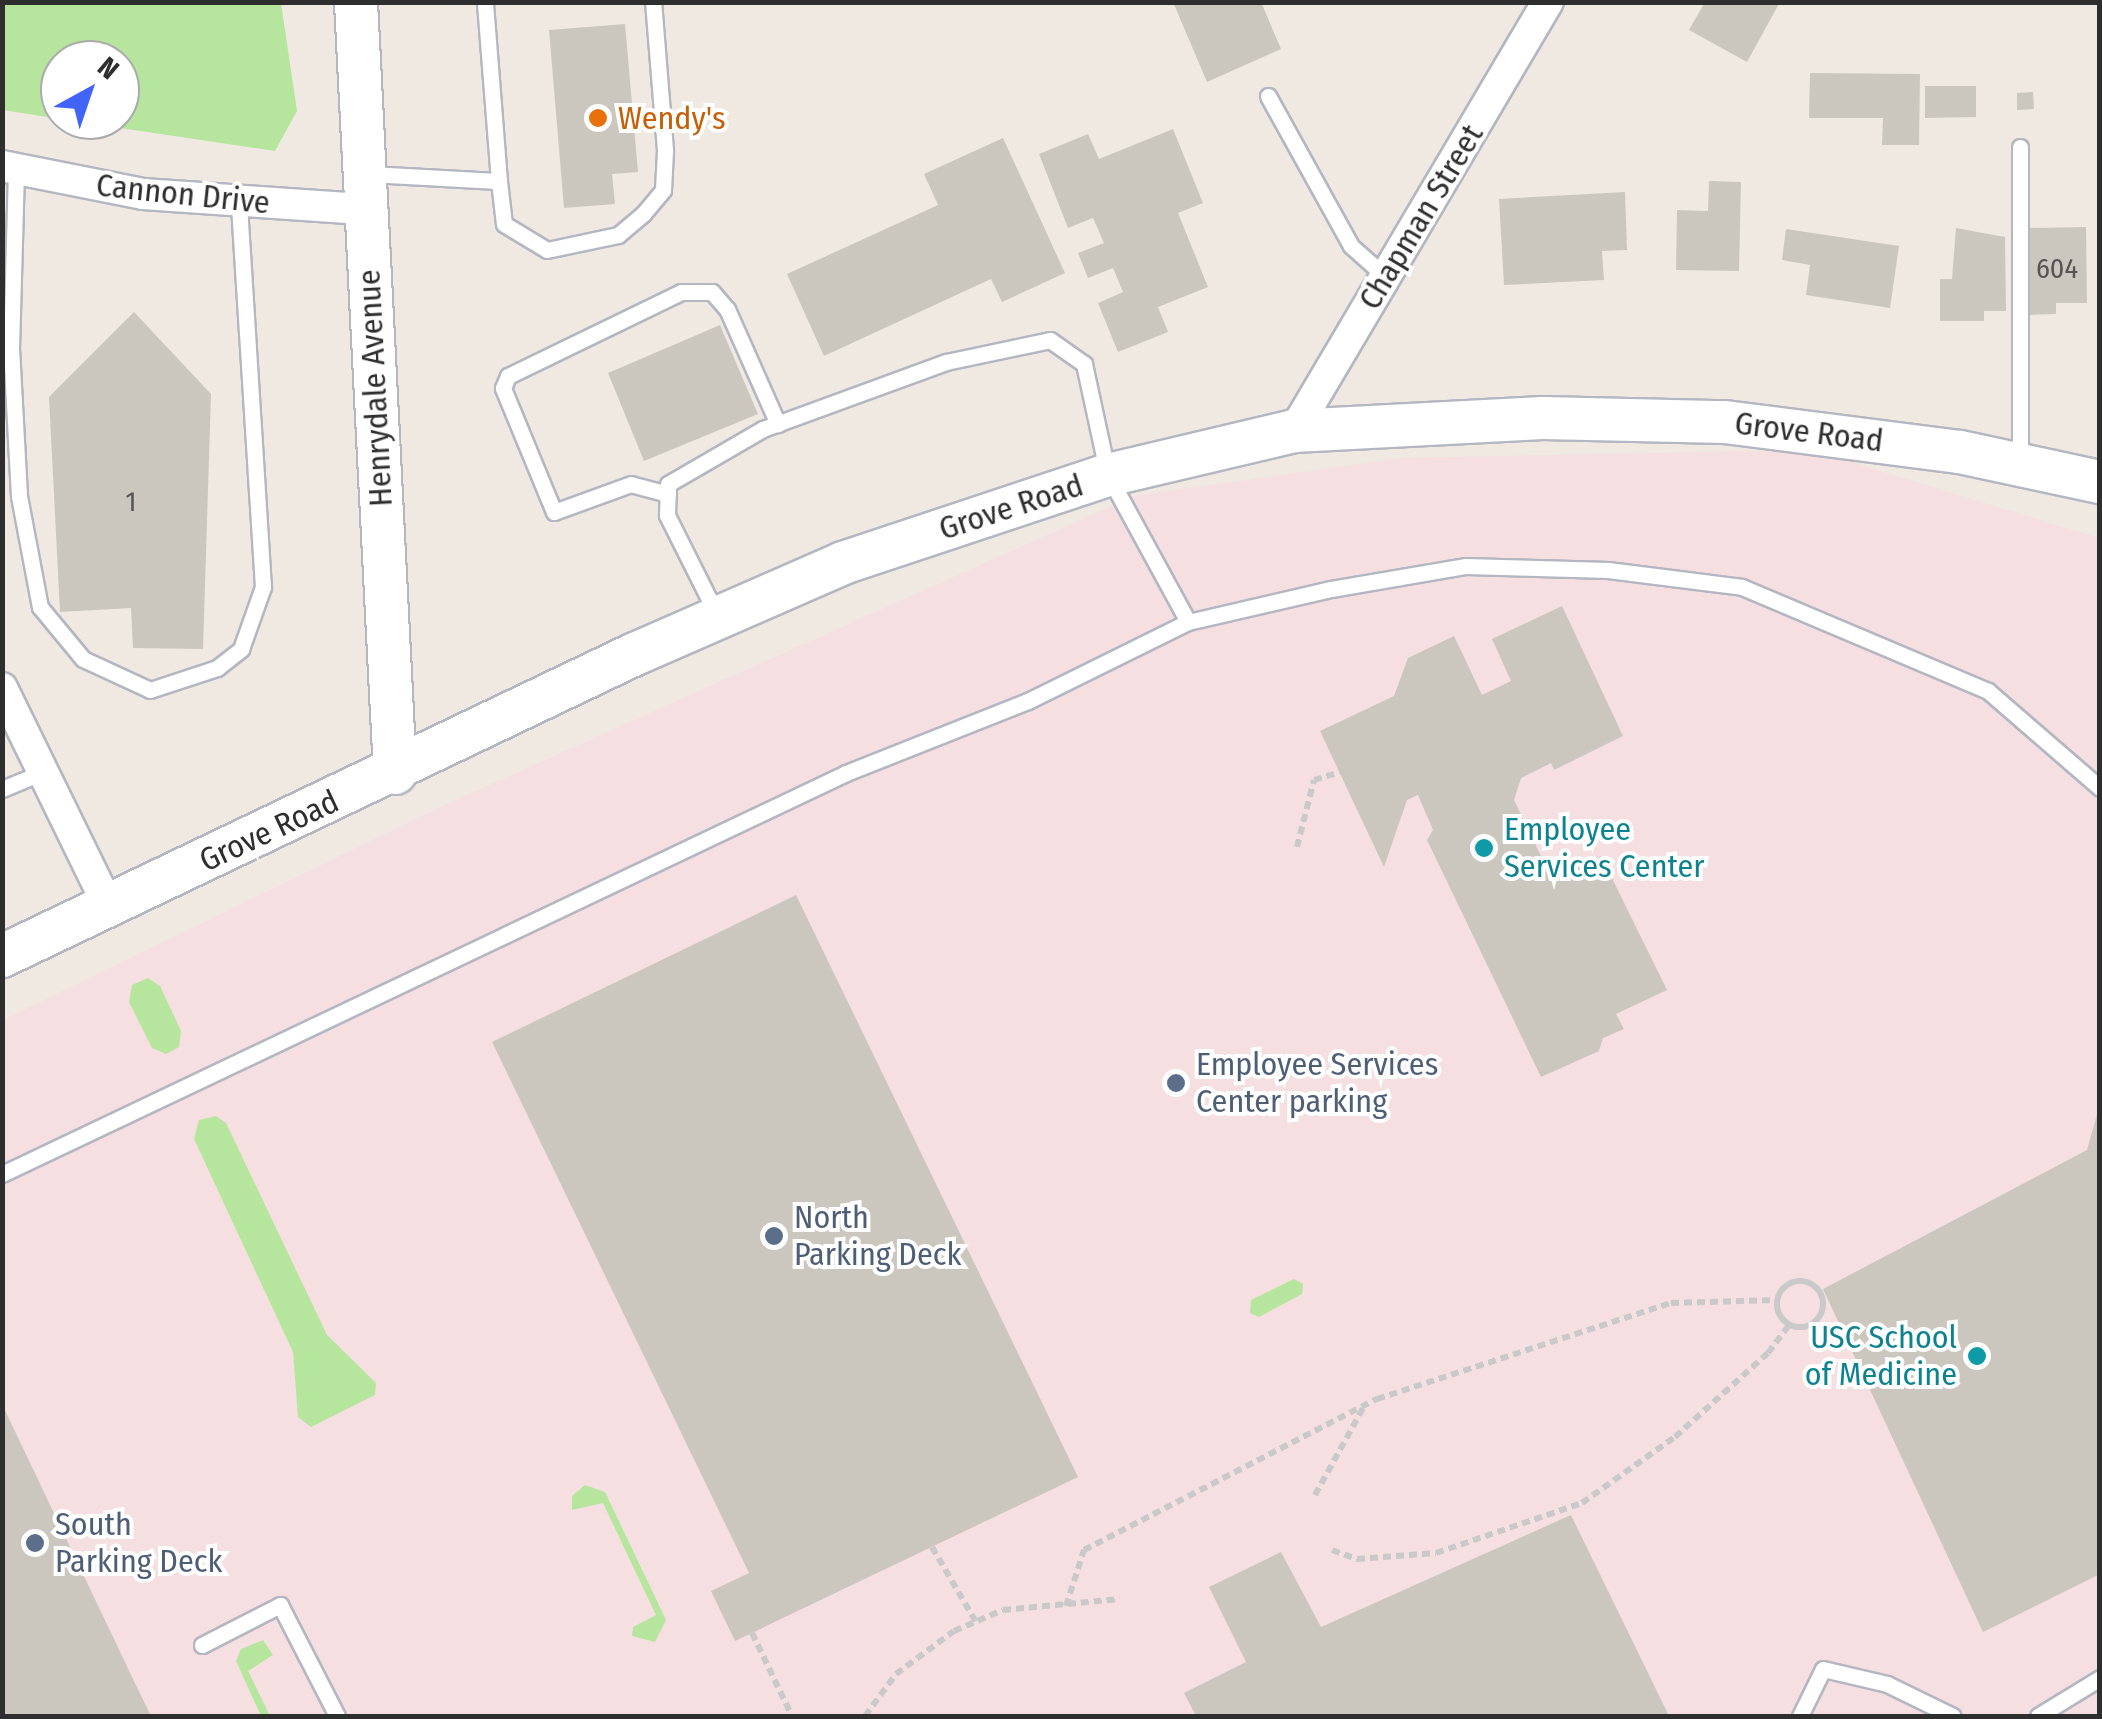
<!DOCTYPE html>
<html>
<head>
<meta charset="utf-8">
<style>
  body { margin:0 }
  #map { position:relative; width:2102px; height:1719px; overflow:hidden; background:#efe9e1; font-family:"Fira Sans Condensed",sans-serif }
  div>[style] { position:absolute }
  .medical>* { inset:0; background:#f5dfe0 }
  .green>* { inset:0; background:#b6e59e }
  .building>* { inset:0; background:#cbc7bf }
  .path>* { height:6px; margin-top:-3px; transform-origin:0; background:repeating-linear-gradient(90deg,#c9c9c9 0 8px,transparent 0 13px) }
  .path>.ring { margin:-3px; padding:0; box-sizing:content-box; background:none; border:6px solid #c9c9c9; border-radius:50% }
  .roads { filter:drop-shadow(2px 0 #b4b7c1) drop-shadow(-2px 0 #b4b7c1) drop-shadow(0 2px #b4b7c1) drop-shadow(0 -2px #b4b7c1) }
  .lane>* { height:15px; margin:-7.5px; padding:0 7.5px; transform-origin:7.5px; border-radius:7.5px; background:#fff }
  .street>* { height:30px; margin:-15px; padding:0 15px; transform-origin:15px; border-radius:15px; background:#fff }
  .secondary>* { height:42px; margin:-21px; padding:0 21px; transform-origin:21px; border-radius:21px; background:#fff }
  .dots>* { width:28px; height:28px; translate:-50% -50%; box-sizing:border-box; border:5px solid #fff; border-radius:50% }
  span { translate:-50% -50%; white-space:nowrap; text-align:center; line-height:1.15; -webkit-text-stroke:8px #fff; paint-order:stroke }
  .number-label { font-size:28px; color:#555452 }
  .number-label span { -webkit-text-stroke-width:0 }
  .food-label { font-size:32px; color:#c56008 }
  .left { translate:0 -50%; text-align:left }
  .street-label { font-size:32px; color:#2e2e2e }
  .culture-label { font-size:32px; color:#0d838f }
  .right { translate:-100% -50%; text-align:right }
  .service-label { font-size:32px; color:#4e5e75 }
  .frame { position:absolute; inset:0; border:5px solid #2e2e2e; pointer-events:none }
  .north { position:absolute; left:40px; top:40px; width:100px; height:100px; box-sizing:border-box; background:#fff; border:2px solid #ababab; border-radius:50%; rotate:40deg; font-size:28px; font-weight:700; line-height:40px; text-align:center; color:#2e2e2e }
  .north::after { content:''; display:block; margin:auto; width:35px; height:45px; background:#4264fb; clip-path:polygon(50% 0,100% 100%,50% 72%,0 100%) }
</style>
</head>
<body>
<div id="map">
  <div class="medical">
    <i style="clip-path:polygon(1812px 450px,2099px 538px,2099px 1716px,3px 1716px,3px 1020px,438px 808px,1134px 496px,1402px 458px)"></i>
  </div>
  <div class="green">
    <i style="clip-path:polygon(3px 2px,281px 3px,297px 111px,275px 151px,67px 120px,120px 120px,120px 60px,60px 60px,60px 119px,3px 110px)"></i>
    <i style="clip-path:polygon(148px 978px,160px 986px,181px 1031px,179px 1047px,166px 1054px,152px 1048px,129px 1002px,132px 985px)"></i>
    <i style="clip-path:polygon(216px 1116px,226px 1123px,327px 1335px,376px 1383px,375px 1395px,311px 1427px,298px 1417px,293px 1352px,194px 1139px,199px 1120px)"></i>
    <i style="clip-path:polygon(1294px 1279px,1303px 1284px,1302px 1294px,1259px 1317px,1250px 1313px,1251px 1300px)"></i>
    <i style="clip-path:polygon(585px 1485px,605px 1492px,666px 1620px,655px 1642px,632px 1636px,633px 1627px,656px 1615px,603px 1503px,572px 1510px,572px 1496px)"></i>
    <i style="clip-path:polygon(263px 1640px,273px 1655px,248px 1671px,270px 1716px,261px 1716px,236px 1661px,241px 1649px)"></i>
  </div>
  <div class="building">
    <i style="clip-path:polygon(1173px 2px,1261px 2px,1281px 49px,1207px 82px)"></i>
    <i style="clip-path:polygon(1705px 2px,1780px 2px,1747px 62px,1689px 30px)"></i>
    <i style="clip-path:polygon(625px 24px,638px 172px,612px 174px,615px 204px,564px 208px,549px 30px)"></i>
    <i style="clip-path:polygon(1810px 73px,1920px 74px,1919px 145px,1882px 145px,1883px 118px,1809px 118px)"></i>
    <i style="clip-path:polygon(1925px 86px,1976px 86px,1976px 117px,1925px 118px)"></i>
    <i style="clip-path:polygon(2033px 92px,2034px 109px,2017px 110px,2017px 93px)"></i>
    <i style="clip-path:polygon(1173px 129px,1203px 203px,1178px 213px,1208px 287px,1158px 307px,1168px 332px,1118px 352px,1098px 303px,1123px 292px,1113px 268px,1088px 278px,1078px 253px,1104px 243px,1093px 218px,1068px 228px,1039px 154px,1088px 134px,1099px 159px)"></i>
    <i style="clip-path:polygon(1003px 138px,1065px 273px,1002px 302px,991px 279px,824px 356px,787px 274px,938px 205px,924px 174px)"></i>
    <i style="clip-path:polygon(1709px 181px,1741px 182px,1739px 271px,1676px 270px,1677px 210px,1708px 211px)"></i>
    <i style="clip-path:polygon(1625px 192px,1627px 250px,1602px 251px,1604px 280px,1504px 285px,1499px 199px)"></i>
    <i style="clip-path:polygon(2086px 227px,2087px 303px,2056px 303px,2056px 314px,2026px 315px,2025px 228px)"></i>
    <i style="clip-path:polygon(1956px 228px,2005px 237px,2006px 311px,1984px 311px,1984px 321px,1940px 321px,1940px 279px,1952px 279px)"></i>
    <i style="clip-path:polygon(1786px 229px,1899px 246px,1890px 308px,1806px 295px,1810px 265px,1782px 260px)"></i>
    <i style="clip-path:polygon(134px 312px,211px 394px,203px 649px,133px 648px,131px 608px,60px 612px,49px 397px)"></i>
    <i style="clip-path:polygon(720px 325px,758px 414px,644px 461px,608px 373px)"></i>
    <i style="clip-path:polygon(1562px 606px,1623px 736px,1554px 770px,1551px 763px,1521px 778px,1514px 800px,1552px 879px,1601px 856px,1667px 990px,1616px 1014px,1624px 1029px,1603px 1038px,1599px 1051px,1541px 1077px,1427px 840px,1433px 830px,1418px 795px,1407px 800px,1384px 867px,1320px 731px,1394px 696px,1408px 658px,1454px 636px,1482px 695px,1511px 681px,1492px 639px)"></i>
    <i style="clip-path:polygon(796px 895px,1078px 1477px,735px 1641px,711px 1591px,749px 1573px,492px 1042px)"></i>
    <i style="clip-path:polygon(2100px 1104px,2100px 1574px,1983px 1632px,1823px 1289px,2087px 1150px)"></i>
    <i style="clip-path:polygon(2px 1404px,134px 1681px,151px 1716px,2px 1716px)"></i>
    <i style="clip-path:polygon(1571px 1515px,1669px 1716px,1196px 1716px,1184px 1693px,1246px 1662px,1209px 1587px,1281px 1552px,1321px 1627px)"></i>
  </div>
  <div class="path">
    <i style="left:1297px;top:847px;width:69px;rotate:-75.8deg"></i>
    <i style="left:1314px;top:780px;width:27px;rotate:-17deg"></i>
    <i class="ring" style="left:1777px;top:1281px;width:40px;height:40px"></i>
    <i style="left:1315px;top:1495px;width:99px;rotate:-61.1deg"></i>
    <i style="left:932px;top:1547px;width:87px;rotate:59.6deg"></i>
    <i style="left:1332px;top:1550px;width:27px;rotate:20deg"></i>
    <i style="left:1357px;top:1559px;width:79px;rotate:-4.3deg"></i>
    <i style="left:1436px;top:1553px;width:154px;rotate:-18.9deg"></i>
    <i style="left:1582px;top:1503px;width:114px;rotate:-35.4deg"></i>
    <i style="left:1675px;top:1437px;width:125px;rotate:-42.1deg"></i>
    <i style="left:1768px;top:1353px;width:35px;rotate:-53deg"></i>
    <i style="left:1066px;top:1606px;width:59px;rotate:-72.2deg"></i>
    <i style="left:1084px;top:1550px;width:330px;rotate:-27.3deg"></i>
    <i style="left:1377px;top:1399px;width:309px;rotate:-18.1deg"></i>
    <i style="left:1671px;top:1303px;width:106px;rotate:-1.6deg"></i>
    <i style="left:752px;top:1633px;width:92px;rotate:64.3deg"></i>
    <i style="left:865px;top:1716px;width:52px;rotate:-53.6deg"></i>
    <i style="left:896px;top:1674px;width:72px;rotate:-36.6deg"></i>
    <i style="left:954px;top:1631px;width:53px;rotate:-23.2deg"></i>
    <i style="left:1003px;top:1610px;width:117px;rotate:-5.4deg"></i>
  </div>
  <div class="roads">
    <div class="lane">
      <i style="left:1268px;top:96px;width:171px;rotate:61deg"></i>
      <i style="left:1351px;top:246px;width:47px;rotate:41.5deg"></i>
      <i style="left:16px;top:170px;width:178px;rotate:91.6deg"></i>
      <i style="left:11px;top:348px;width:148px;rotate:86.9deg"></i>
      <i style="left:19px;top:496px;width:113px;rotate:79.3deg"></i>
      <i style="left:40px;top:607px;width:67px;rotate:50.4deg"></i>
      <i style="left:83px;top:659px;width:74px;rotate:24.8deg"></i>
      <i style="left:150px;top:690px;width:71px;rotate:-18.2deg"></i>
      <i style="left:217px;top:668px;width:31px;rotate:-38deg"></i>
      <i style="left:241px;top:649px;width:66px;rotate:-70.5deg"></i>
      <i style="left:263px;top:587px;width:387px;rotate:-93.6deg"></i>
      <i style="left:368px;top:174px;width:131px;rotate:3.1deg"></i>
      <i style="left:499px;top:181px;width:180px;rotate:-94.5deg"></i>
      <i style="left:499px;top:181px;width:43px;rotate:83.4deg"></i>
      <i style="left:504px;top:224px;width:50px;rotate:31.2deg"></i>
      <i style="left:547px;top:250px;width:73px;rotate:-11.9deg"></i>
      <i style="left:618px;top:235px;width:33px;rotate:-40deg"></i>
      <i style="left:643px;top:214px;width:31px;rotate:-50deg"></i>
      <i style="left:663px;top:190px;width:40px;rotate:-87.1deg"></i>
      <i style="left:665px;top:150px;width:148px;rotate:-94.6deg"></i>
      <i style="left:2020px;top:460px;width:313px;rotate:-90deg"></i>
      <i style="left:668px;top:494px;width:38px;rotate:-165deg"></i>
      <i style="left:631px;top:484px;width:82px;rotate:160deg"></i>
      <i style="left:554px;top:512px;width:134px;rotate:-112.4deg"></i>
      <i style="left:503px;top:388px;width:13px;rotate:-67deg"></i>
      <i style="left:508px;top:376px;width:192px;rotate:-25.9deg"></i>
      <i style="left:681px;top:292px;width:31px"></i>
      <i style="left:712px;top:292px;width:23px;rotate:49deg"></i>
      <i style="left:727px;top:309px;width:126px;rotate:66.1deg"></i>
      <i style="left:717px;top:615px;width:112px;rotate:-116.6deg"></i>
      <i style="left:667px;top:515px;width:31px;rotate:-88deg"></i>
      <i style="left:668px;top:484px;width:110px;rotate:-30.1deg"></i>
      <i style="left:763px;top:429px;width:195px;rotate:-20.1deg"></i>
      <i style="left:946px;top:362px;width:106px;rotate:-11.9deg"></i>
      <i style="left:1050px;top:340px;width:42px;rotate:35.2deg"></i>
      <i style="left:1084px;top:364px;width:114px;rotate:77.8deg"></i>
      <i style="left:1108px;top:475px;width:167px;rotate:61.4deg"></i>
      <i style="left:2px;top:789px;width:44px;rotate:-22.5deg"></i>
      <i style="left:2px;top:1174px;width:934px;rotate:-25.41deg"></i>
      <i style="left:846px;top:773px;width:196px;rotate:-21.6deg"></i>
      <i style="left:1028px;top:701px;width:178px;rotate:-26.3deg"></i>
      <i style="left:1188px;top:622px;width:147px;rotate:-13deg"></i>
      <i style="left:1331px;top:589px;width:137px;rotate:-9.7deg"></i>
      <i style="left:1466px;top:566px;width:142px;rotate:1.6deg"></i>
      <i style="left:1608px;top:570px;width:135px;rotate:7.2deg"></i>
      <i style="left:1742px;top:587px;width:267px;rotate:22.9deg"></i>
      <i style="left:1988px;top:691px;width:148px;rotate:40.9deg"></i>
      <i style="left:202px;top:1645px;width:88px;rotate:-27.1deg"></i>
      <i style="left:280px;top:1605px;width:125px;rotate:62.8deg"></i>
      <i style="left:1800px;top:1716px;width:52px;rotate:-63.9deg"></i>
      <i style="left:1823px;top:1669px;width:66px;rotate:13.2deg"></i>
      <i style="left:1887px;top:1684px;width:73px;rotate:25.9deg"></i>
      <i style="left:2038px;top:1716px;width:73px;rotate:-31.5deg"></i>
    </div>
    <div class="street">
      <i style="left:2px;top:166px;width:144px;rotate:11.2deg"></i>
      <i style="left:143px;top:194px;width:223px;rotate:3.9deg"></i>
      <i style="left:1294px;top:431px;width:499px;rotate:-59.4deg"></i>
      <i style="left:2px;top:688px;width:244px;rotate:64deg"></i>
    </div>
    <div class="secondary">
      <i style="left:356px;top:2px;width:772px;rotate:87.1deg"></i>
      <i style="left:2px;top:956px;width:701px;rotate:-25.51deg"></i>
      <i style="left:635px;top:654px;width:227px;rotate:-23.6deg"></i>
      <i style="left:843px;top:563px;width:279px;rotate:-18.4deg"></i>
      <i style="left:1108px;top:475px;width:191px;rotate:-13.3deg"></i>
      <i style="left:1294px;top:431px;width:249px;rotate:-3deg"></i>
      <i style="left:1543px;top:418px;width:182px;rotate:1.3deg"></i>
      <i style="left:1725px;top:422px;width:237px;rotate:7.3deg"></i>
      <i style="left:1960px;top:452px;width:143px;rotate:12.1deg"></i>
    </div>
  </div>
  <div class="dots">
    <i style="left:598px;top:118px;background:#e8710a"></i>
    <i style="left:1484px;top:848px;background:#0f9aa8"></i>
    <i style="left:1176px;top:1083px;background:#5c6f8a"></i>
    <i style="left:774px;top:1236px;background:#5c6f8a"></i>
    <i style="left:1977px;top:1356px;background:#0f9aa8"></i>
    <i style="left:35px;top:1543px;background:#5c6f8a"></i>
  </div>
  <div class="number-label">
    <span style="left:2057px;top:269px">604</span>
    <span style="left:131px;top:502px">1</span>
  </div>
  <div class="food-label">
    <span class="left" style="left:618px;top:118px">Wendy's</span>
  </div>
  <div class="street-label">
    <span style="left:183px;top:194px;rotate:6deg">Cannon Drive</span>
    <span style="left:1421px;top:217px;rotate:-59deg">Chapman Street</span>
    <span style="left:375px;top:388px;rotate:-93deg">Henrydale Avenue</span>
    <span style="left:1809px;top:432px;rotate:7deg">Grove Road</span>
    <span style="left:1011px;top:507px;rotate:-18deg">Grove Road</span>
    <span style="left:269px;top:831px;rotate:-25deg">Grove Road</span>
  </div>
  <div class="culture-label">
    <span class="left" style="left:1504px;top:848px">Employee<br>Services Center</span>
    <span class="right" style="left:1957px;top:1356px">USC School<br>of Medicine</span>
  </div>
  <div class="service-label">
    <span class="left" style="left:1196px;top:1083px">Employee Services<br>Center parking</span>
    <span class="left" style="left:794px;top:1236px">North<br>Parking Deck</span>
    <span class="left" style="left:55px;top:1543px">South<br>Parking Deck</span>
  </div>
  <div class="frame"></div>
  <div class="north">N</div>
</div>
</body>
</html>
